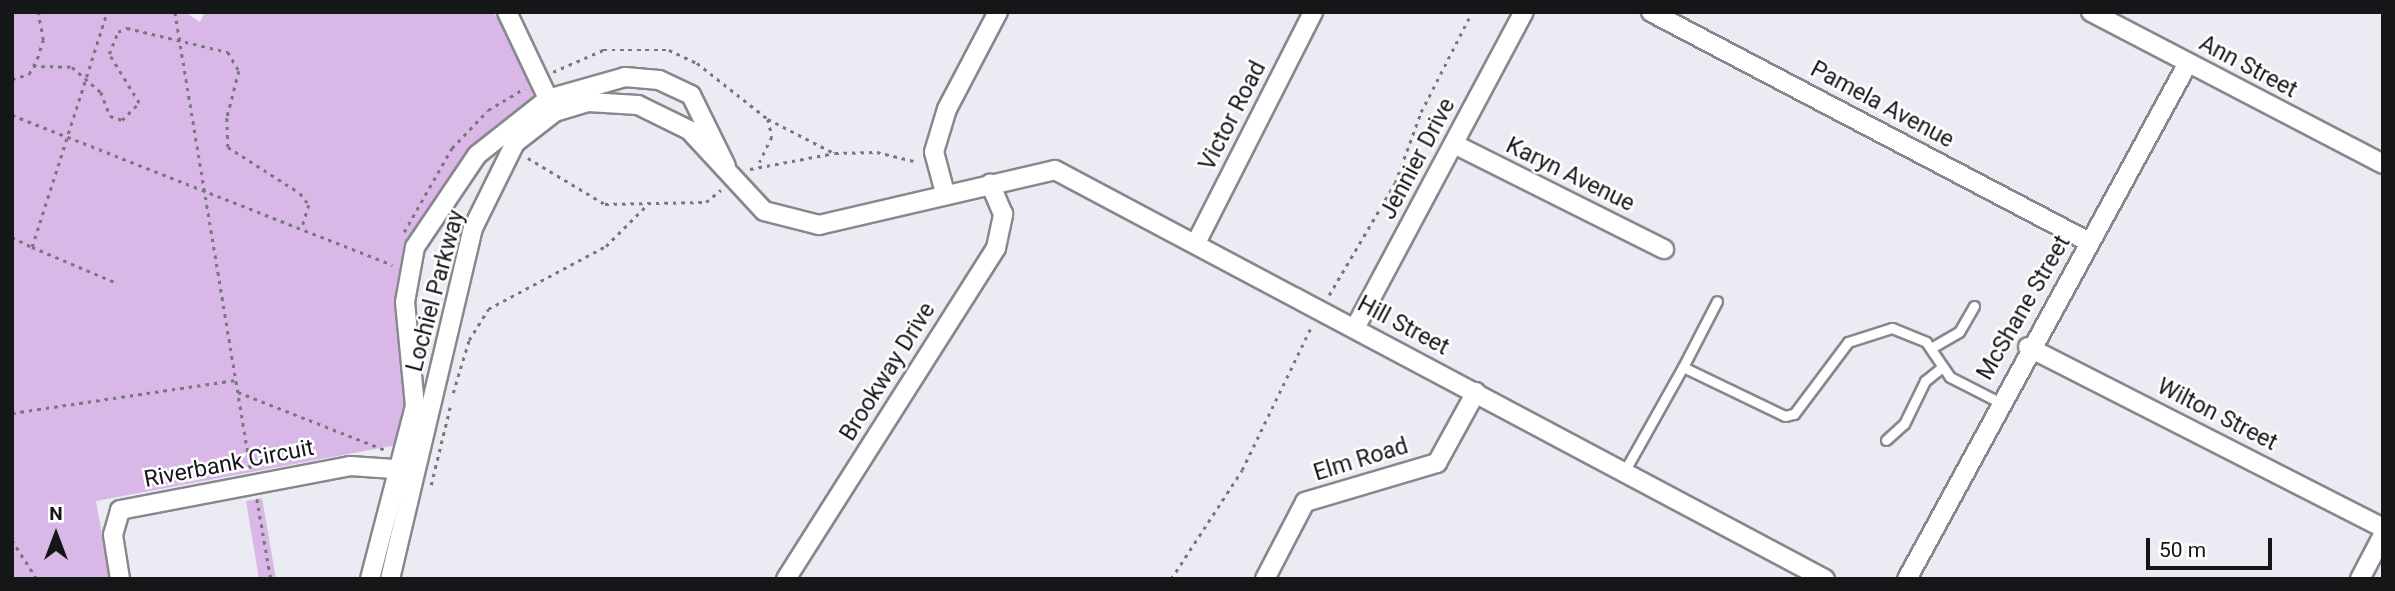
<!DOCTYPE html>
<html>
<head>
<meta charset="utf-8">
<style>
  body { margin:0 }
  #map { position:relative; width:2395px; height:591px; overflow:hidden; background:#ebecf3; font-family:Roboto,sans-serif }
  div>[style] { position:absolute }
  .green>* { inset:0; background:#d9b7e6 }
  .path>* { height:2.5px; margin-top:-1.25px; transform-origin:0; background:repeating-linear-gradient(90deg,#77787c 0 3.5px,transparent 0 8.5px) }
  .roads { filter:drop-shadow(2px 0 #87888e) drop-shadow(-2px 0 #87888e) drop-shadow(0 2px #87888e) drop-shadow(0 -2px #87888e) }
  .service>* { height:9px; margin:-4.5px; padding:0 4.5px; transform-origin:4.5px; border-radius:4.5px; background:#fff }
  .minor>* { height:18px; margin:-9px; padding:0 9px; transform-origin:9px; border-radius:9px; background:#fff }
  span { translate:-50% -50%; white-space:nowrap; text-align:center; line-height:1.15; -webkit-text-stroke:5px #fff; paint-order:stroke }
  .street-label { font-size:23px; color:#151618 }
  .frame { position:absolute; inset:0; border:14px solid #151618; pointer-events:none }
  .north { position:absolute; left:21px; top:500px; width:70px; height:70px; -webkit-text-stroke:5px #fff; paint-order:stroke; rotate:0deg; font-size:19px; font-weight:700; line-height:28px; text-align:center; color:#151618 }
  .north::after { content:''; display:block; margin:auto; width:24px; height:32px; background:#151618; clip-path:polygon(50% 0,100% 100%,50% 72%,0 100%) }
  .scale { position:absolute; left:2146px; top:538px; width:126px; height:32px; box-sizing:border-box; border:4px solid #151618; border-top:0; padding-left:9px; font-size:21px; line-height:24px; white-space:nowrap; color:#151618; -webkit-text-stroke:5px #fff; paint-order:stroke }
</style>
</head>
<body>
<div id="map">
  <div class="green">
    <i style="clip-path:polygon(12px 12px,185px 12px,200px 22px,205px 12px,492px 12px,506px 26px,535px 100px,493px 127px,441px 191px,408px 255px,408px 416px,397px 445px,96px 501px,110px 579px,12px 579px)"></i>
    <i style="clip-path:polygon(262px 498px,276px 579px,259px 579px,246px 501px)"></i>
  </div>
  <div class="path">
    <i style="left:175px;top:12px;width:463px;rotate:80.6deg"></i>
    <i style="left:33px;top:66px;width:39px;rotate:1deg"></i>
    <i style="left:72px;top:67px;width:38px;rotate:41deg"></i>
    <i style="left:101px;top:92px;width:26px;rotate:69deg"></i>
    <i style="left:110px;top:116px;width:13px;rotate:18deg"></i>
    <i style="left:122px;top:120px;width:24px;rotate:-45deg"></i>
    <i style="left:139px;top:103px;width:57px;rotate:-121.5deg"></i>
    <i style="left:109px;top:54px;width:24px;rotate:-68deg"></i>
    <i style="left:118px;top:32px;width:10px;rotate:-24deg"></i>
    <i style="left:127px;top:28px;width:104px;rotate:13.4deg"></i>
    <i style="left:228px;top:52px;width:22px;rotate:60deg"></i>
    <i style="left:239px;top:71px;width:49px;rotate:104.3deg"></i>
    <i style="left:227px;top:118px;width:29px;rotate:88deg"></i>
    <i style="left:228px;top:147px;width:85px;rotate:32.6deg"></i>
    <i style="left:300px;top:193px;width:15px;rotate:53deg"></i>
    <i style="left:309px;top:205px;width:24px;rotate:107deg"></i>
    <i style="left:553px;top:72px;width:55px;rotate:-23.7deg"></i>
    <i style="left:603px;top:50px;width:66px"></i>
    <i style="left:669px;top:50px;width:31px;rotate:25deg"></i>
    <i style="left:697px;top:63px;width:90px;rotate:38.3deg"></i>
    <i style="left:768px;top:119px;width:18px;rotate:77deg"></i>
    <i style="left:772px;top:137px;width:28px;rotate:116deg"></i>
    <i style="left:12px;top:79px;width:18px;rotate:-16deg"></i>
    <i style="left:29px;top:74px;width:17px;rotate:-62deg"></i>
    <i style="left:37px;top:59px;width:20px;rotate:-72deg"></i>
    <i style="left:43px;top:40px;width:28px;rotate:-100deg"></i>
    <i style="left:12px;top:115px;width:409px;rotate:21.5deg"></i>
    <i style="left:768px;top:119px;width:74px;rotate:27.3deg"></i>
    <i style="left:528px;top:158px;width:90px;rotate:30.9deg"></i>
    <i style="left:605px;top:204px;width:101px;rotate:-1.1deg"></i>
    <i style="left:706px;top:202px;width:19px;rotate:-39deg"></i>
    <i style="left:750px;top:169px;width:86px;rotate:-10.7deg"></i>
    <i style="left:835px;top:153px;width:42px;rotate:-1.4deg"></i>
    <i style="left:877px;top:152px;width:42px;rotate:13.7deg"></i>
    <i style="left:404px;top:232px;width:97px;rotate:-60.3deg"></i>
    <i style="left:452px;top:148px;width:52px;rotate:-46.5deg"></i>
    <i style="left:488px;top:110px;width:43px;rotate:-30.7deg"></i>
    <i style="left:12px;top:237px;width:22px;rotate:27deg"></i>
    <i style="left:32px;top:247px;width:247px;rotate:-72.3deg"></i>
    <i style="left:32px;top:247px;width:92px;rotate:23deg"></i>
    <i style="left:1329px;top:295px;width:130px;rotate:-59.5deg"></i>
    <i style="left:1395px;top:183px;width:76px;rotate:-69.9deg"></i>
    <i style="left:1421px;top:112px;width:112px;rotate:-63deg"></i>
    <i style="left:238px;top:392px;width:158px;rotate:21.5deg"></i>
    <i style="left:453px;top:393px;width:55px;rotate:-73.2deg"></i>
    <i style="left:469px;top:340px;width:36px;rotate:-58deg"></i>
    <i style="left:488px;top:309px;width:134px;rotate:-28.1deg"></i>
    <i style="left:606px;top:246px;width:61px;rotate:-45deg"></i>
    <i style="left:12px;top:413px;width:226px;rotate:-8.4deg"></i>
    <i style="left:431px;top:485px;width:80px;rotate:-76.3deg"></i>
    <i style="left:257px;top:499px;width:81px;rotate:80.1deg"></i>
    <i style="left:12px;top:540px;width:46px;rotate:57.3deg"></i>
    <i style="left:1171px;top:579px;width:130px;rotate:-56.9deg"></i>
    <i style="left:1242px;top:470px;width:161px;rotate:-64.2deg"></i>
  </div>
  <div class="roads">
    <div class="service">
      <i style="left:1931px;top:348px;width:32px;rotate:-30deg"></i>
      <i style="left:1959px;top:332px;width:30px;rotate:-60deg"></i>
      <i style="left:1683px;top:367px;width:74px;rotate:-62.7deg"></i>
      <i style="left:1886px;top:440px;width:24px;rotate:-42deg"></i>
      <i style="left:1904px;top:424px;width:48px;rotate:-64deg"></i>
      <i style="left:1925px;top:381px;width:21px;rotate:-39deg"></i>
      <i style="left:1624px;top:472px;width:120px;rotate:-60.7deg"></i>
      <i style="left:1683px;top:367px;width:113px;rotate:25.7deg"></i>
      <i style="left:1785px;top:416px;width:9px;rotate:-13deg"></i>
      <i style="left:1794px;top:414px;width:90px;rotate:-53.1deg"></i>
      <i style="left:1848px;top:342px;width:46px;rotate:-17.7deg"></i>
      <i style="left:1892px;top:328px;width:37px;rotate:22deg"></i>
      <i style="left:1926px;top:342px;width:42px;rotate:55.6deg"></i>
      <i style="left:1950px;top:377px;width:55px;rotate:27deg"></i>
    </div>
    <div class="minor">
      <i style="left:507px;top:12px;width:107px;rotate:64.6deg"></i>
      <i style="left:1651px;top:12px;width:496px;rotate:27.7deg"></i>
      <i style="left:2091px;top:12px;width:329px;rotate:27.5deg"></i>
      <i style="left:1454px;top:144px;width:235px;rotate:26.6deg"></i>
      <i style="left:945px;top:193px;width:42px;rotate:-105deg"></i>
      <i style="left:934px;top:152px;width:45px;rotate:-73.2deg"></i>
      <i style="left:947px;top:109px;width:110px;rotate:-62.3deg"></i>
      <i style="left:1196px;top:243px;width:259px;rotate:-63.1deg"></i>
      <i style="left:1355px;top:328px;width:358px;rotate:-61.9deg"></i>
      <i style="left:2028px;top:347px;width:398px;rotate:27deg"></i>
      <i style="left:120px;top:579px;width:45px;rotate:-99deg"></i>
      <i style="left:113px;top:535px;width:26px;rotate:-74deg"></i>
      <i style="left:120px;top:510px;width:234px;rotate:-10.8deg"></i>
      <i style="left:350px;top:466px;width:59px;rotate:3.9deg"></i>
      <i style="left:370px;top:579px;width:179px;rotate:-75.4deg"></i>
      <i style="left:415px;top:406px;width:104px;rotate:-95.5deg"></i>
      <i style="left:405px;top:302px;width:56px;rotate:-79.7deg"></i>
      <i style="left:415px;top:247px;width:111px;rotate:-56deg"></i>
      <i style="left:477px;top:155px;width:90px;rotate:-38.3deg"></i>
      <i style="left:548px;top:99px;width:80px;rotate:-15.9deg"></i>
      <i style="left:625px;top:77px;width:34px;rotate:5deg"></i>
      <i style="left:659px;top:80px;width:35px;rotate:25deg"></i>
      <i style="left:691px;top:95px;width:79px;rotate:63.8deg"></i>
      <i style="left:390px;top:579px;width:361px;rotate:-76.7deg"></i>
      <i style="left:473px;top:228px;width:95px;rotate:-63.7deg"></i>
      <i style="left:515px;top:143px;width:51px;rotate:-37.8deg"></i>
      <i style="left:555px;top:112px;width:34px;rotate:-17deg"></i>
      <i style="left:588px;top:102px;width:50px;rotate:3.4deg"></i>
      <i style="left:638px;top:105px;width:57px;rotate:26.1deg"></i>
      <i style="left:689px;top:130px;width:110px;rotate:47.2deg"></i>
      <i style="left:764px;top:211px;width:57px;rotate:14.3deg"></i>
      <i style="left:819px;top:225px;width:242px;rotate:-13.1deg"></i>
      <i style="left:1055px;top:170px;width:872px;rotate:27.98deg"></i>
      <i style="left:786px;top:579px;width:392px;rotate:-57.6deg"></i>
      <i style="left:996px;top:248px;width:35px;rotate:-78deg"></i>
      <i style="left:1003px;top:214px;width:33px;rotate:-113deg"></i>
      <i style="left:1265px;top:579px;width:87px;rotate:-62.5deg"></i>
      <i style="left:1305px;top:502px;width:138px;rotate:-16.5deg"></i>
      <i style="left:1437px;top:463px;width:81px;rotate:-61.2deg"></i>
      <i style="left:1907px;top:579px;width:588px;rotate:-61.43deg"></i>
      <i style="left:2360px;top:579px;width:50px;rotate:-62.4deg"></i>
    </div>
  </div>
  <div class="street-label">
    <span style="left:2248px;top:67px;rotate:28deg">Ann Street</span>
    <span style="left:1882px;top:105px;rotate:28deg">Pamela Avenue</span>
    <span style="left:1233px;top:116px;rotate:-63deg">Victor Road</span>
    <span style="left:1418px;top:159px;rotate:-62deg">Jennier Drive</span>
    <span style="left:1570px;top:175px;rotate:26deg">Karyn Avenue</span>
    <span style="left:436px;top:291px;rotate:-75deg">Lochiel Parkway</span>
    <span style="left:2024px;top:308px;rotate:-60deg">McShane Street</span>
    <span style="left:1403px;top:326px;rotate:28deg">Hill Street</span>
    <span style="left:888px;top:372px;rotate:-58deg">Brookway Drive</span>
    <span style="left:2217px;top:415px;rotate:27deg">Wilton Street</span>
    <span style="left:1361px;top:460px;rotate:-17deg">Elm Road</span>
    <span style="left:229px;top:464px;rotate:-11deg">Riverbank Circuit</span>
  </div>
  <div class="frame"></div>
  <div class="north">N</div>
  <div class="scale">50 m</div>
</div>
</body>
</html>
